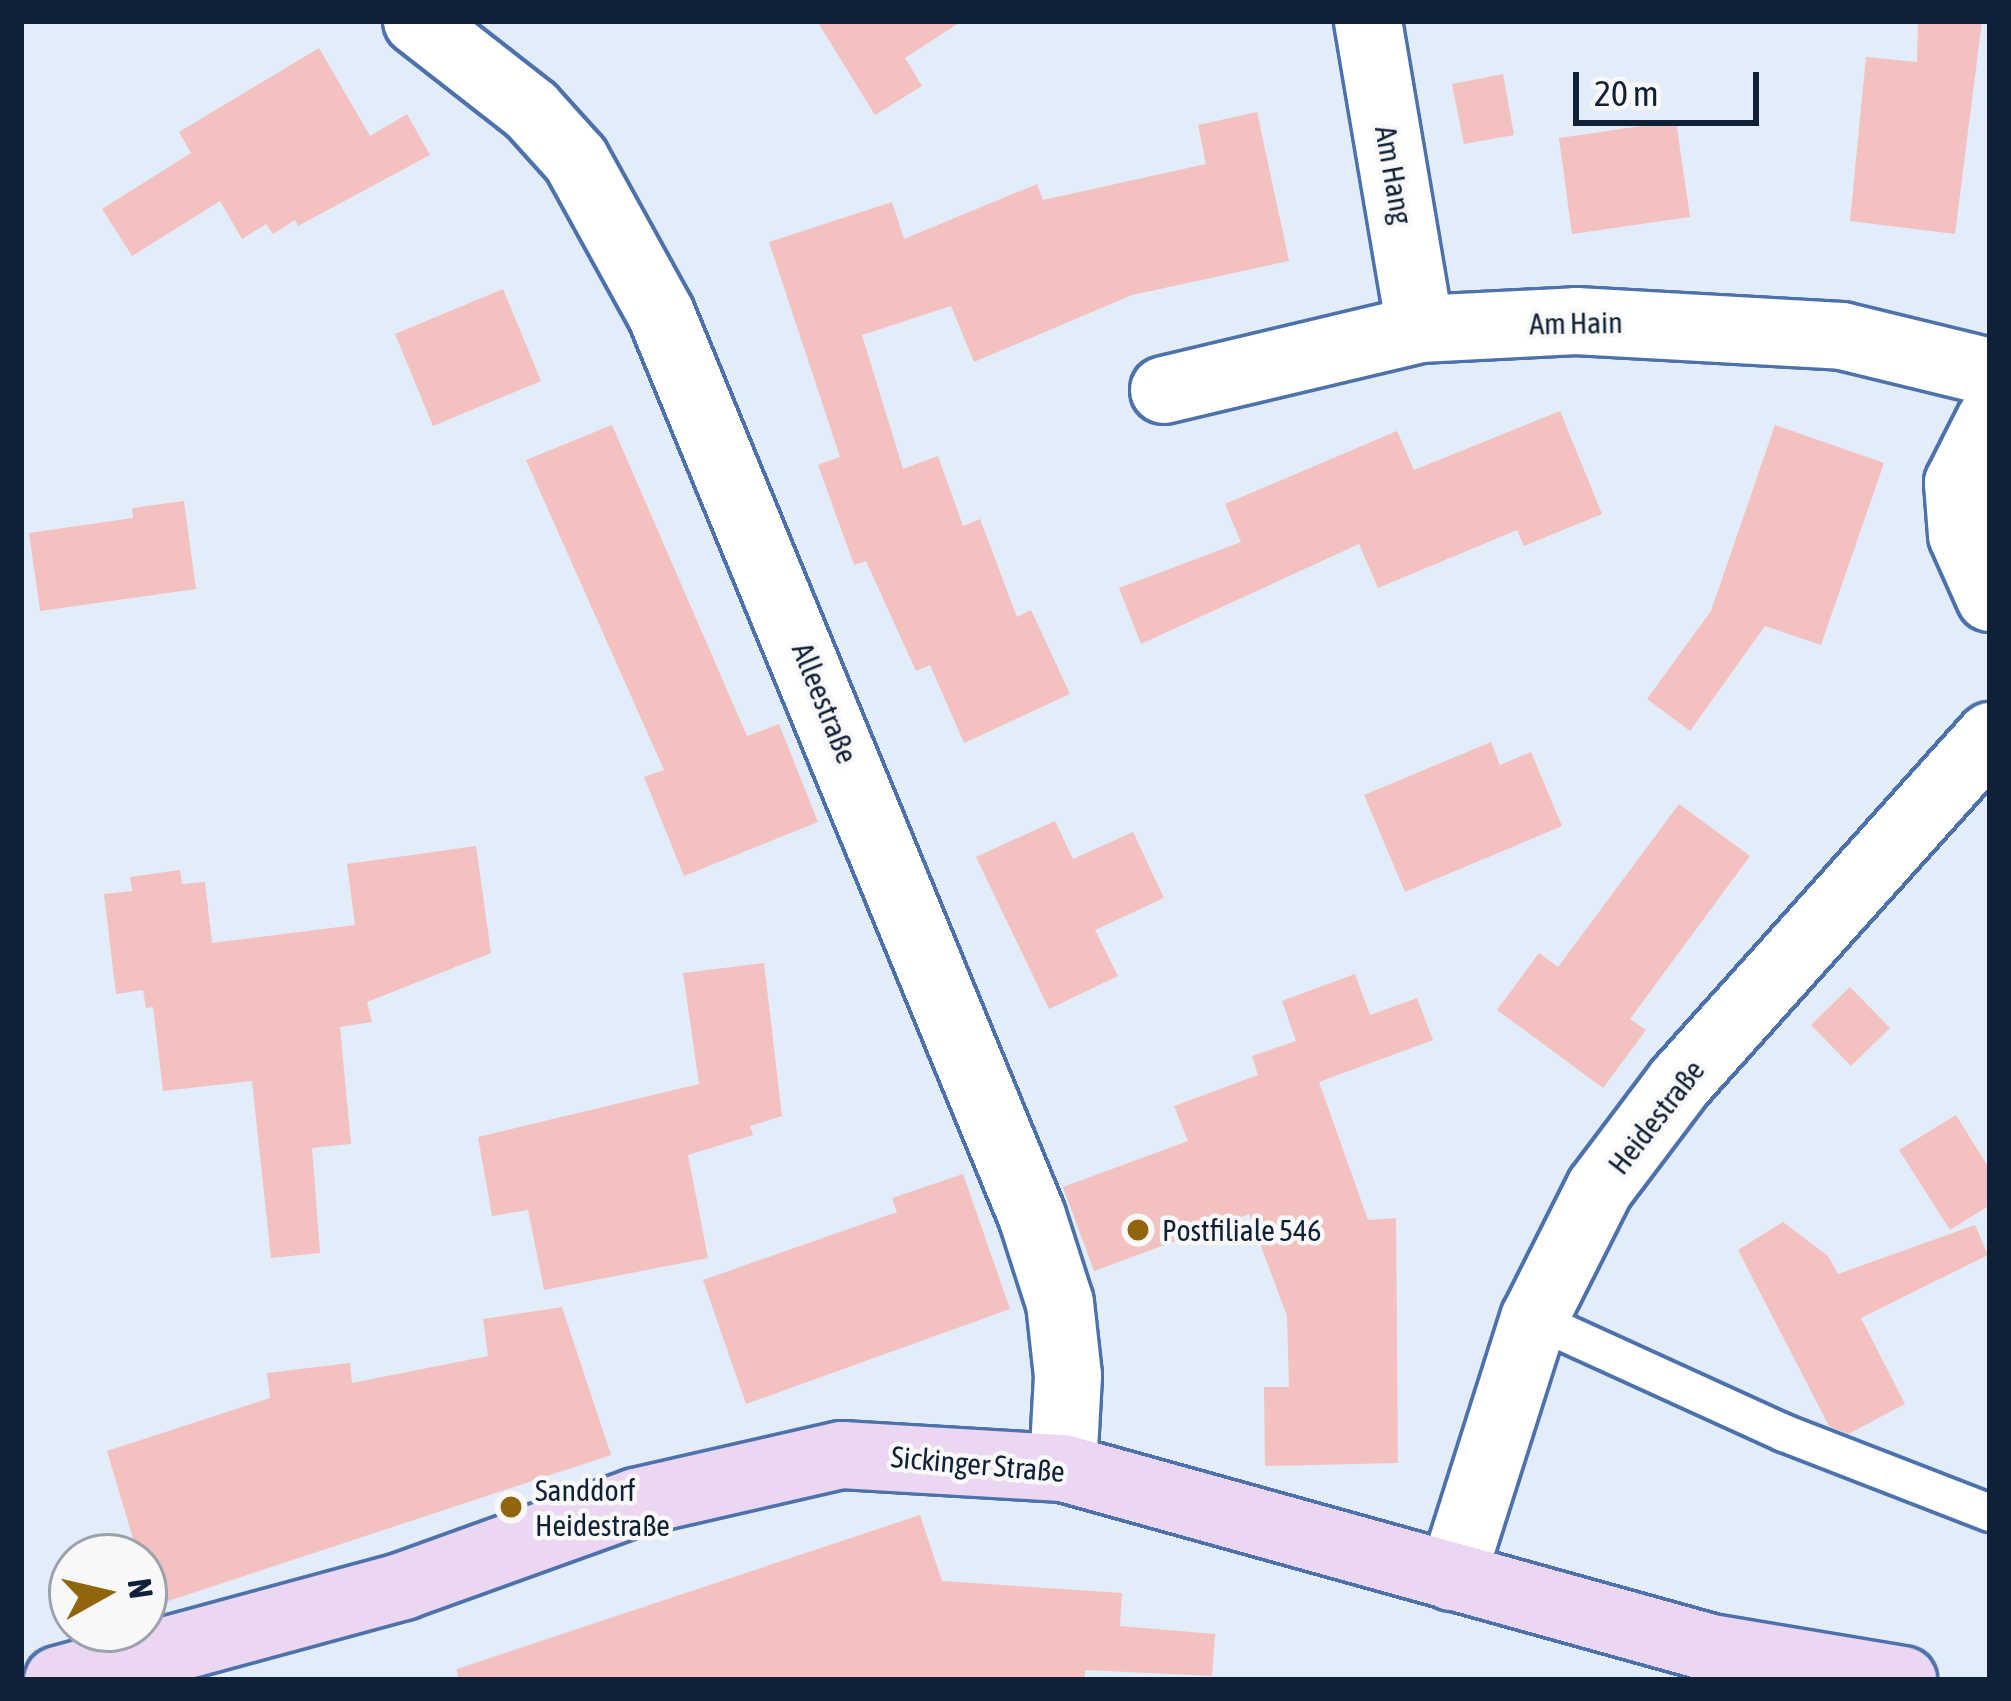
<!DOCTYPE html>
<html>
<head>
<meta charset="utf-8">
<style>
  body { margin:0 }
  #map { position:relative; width:2011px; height:1701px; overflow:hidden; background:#e3ecf9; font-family:"Asap Condensed",sans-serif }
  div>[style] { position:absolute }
  .building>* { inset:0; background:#f4c1c1 }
  .roads { filter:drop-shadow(3px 0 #4d72ab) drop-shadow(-3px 0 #4d72ab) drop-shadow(0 3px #4d72ab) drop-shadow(0 -3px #4d72ab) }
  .lane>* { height:36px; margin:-18px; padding:0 18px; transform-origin:18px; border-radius:18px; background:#fff }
  .street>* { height:66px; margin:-33px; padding:0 33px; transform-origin:33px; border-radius:33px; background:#fff }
  .secondary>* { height:66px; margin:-33px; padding:0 33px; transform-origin:33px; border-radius:33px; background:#ecd7f2 }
  .dots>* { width:33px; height:33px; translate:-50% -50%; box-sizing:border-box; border:6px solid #f8f8f8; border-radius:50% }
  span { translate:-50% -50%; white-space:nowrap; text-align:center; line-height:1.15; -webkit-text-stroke:9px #f8f8f8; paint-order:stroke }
  .street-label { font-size:30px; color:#102037 }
  .poi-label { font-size:30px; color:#102037 }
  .left { translate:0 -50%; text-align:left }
  .frame { position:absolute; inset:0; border:24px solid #102037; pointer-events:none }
  .north { position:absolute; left:48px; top:1533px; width:120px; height:120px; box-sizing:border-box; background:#f8f8f8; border:3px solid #9ba2ab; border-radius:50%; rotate:82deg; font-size:33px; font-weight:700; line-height:48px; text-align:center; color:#102037 }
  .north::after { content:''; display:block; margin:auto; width:42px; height:54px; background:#90650d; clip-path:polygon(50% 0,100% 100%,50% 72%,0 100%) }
  .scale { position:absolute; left:1573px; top:72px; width:186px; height:54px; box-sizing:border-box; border:6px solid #102037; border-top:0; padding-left:15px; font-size:36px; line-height:42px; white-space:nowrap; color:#102037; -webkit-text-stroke:9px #f8f8f8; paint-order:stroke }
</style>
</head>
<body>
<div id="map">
  <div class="building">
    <i style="clip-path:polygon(817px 21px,962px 21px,905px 58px,922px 86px,875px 115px)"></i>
    <i style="clip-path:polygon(1918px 21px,1982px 21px,1955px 234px,1850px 221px,1866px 57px,1917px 62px)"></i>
    <i style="clip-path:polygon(319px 48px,370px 136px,407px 114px,430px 155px,298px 226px,295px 220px,273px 234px,266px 224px,242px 239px,220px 201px,132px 256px,102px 209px,191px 153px,179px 132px)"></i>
    <i style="clip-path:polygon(1503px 74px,1514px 135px,1464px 144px,1452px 84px)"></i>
    <i style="clip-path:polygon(1257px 112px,1289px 261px,1132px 295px,974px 362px,951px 306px,862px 335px,903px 469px,938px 456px,963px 526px,980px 519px,1017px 617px,1031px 610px,1070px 694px,964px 743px,930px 665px,916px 671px,866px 561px,854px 565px,818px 465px,840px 457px,769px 242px,892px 202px,904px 239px,1037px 184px,1043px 200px,1206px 164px,1198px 125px)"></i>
    <i style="clip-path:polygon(1676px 121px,1690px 217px,1572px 234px,1559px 138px)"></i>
    <i style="clip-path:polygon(503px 289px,541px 381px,433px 426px,395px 334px)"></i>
    <i style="clip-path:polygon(1560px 411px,1602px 514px,1524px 546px,1517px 530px,1378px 588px,1359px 544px,1141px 644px,1119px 588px,1241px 542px,1225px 504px,1397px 431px,1414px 470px)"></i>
    <i style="clip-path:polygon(612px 425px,747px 736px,779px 724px,818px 822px,684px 876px,644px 777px,664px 770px,526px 460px)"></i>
    <i style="clip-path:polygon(1775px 425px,1884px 463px,1821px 645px,1765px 626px,1690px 731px,1647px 699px,1711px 611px)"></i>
    <i style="clip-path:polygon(184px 501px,196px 589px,40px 611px,29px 533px,133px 518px,132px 508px)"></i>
    <i style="clip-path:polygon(1491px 742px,1500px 765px,1531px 752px,1562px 826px,1405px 892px,1364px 795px)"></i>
    <i style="clip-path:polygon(1679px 804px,1750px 856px,1630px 1019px,1646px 1030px,1603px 1088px,1497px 1010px,1539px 953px,1558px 967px)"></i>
    <i style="clip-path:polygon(1055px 821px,1073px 859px,1133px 832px,1164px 898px,1095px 930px,1118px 976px,1049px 1009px,976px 857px)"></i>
    <i style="clip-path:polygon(476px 846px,491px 953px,367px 1002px,372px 1022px,340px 1027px,351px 1144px,312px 1148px,320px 1253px,271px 1258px,252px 1081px,163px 1091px,153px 1007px,146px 1008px,143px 990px,116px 994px,104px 894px,132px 891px,130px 877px,180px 870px,182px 884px,205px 882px,212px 943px,355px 925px,347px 864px)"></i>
    <i style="clip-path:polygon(764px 963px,782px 1116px,750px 1126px,753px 1135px,688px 1155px,708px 1258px,544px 1290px,528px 1210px,492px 1216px,478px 1137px,699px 1084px,683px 973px)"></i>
    <i style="clip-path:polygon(1355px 974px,1370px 1015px,1417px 998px,1433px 1040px,1319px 1082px,1368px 1220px,1396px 1218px,1398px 1463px,1265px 1466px,1264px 1387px,1289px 1387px,1287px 1316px,1249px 1214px,1094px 1271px,1063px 1187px,1188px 1141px,1174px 1106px,1258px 1075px,1252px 1056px,1296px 1041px,1282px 1001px)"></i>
    <i style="clip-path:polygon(1850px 987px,1890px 1028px,1851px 1066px,1811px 1025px)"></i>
    <i style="clip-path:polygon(1956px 1115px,1990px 1170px,1990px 1205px,1950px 1230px,1899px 1150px)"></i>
    <i style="clip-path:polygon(963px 1174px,1010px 1309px,746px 1404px,703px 1280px,897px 1212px,892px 1198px)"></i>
    <i style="clip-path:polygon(1783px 1222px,1828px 1256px,1838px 1274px,1975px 1225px,1988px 1255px,1861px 1318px,1905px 1404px,1848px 1434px,1829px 1426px,1738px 1250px)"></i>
    <i style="clip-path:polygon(562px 1307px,611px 1455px,153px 1606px,107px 1451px,270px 1398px,267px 1373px,350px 1363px,352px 1383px,488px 1356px,483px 1319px)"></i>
    <i style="clip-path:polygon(920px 1515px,942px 1581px,1122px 1593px,1120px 1626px,1215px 1634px,1212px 1676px,1085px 1670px,1085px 1680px,458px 1680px,457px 1669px)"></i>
  </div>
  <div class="roads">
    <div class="lane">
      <i style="left:1534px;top:1319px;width:275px;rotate:24.5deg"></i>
      <i style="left:1784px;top:1433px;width:221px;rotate:21.2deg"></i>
    </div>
    <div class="street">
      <i style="left:417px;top:21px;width:145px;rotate:38deg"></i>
      <i style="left:531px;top:110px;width:67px;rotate:48deg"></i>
      <i style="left:576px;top:160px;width:176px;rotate:61.1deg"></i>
      <i style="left:661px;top:314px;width:975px;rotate:67.64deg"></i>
      <i style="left:1032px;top:1216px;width:91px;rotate:72.2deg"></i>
      <i style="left:1060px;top:1303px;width:73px;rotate:83.7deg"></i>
      <i style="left:1068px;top:1376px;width:92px;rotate:93.1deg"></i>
      <i style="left:1368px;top:21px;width:312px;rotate:80.4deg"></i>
      <i style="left:1164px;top:390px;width:263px;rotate:-13.4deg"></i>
      <i style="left:1420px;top:329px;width:156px;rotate:-2.9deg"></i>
      <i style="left:1576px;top:321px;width:266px;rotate:3.2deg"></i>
      <i style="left:1842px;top:336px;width:152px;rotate:13.7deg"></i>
      <i style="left:1990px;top:420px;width:71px;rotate:116.9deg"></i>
      <i style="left:1958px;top:483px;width:52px;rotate:85.6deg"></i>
      <i style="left:1962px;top:535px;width:69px;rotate:66deg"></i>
      <i style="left:1452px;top:1577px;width:271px;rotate:-72.4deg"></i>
      <i style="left:1534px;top:1319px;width:147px;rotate:-63.3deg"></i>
      <i style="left:1600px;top:1188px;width:133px;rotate:-53deg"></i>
      <i style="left:1680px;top:1082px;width:465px;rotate:-48.1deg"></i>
    </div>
    <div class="secondary">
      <i style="left:58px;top:1680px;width:358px;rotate:-15.2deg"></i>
      <i style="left:403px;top:1586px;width:248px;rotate:-19.8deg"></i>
      <i style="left:636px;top:1502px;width:211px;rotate:-12.9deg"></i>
      <i style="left:842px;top:1455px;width:221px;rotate:3.4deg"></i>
      <i style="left:1063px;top:1468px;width:673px;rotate:15.52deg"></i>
      <i style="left:1711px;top:1648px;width:195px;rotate:9.5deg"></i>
    </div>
  </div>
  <div class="dots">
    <i style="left:1138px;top:1230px;background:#90650d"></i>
    <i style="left:511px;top:1507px;background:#90650d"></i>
  </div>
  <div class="street-label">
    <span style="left:1394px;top:175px;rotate:80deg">Am Hang</span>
    <span style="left:1576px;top:323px;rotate:-1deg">Am Hain</span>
    <span style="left:825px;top:703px;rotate:68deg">Alleestraße</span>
    <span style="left:1656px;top:1117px;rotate:-52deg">Heidestraße</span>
    <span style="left:978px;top:1464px;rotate:5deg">Sickinger Straße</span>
  </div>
  <div class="poi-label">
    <span class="left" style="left:1162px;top:1230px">Postfiliale 546</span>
    <span class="left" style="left:535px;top:1507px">Sanddorf<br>Heidestraße</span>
  </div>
  <div class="frame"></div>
  <div class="north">N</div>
  <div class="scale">20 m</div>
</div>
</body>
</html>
